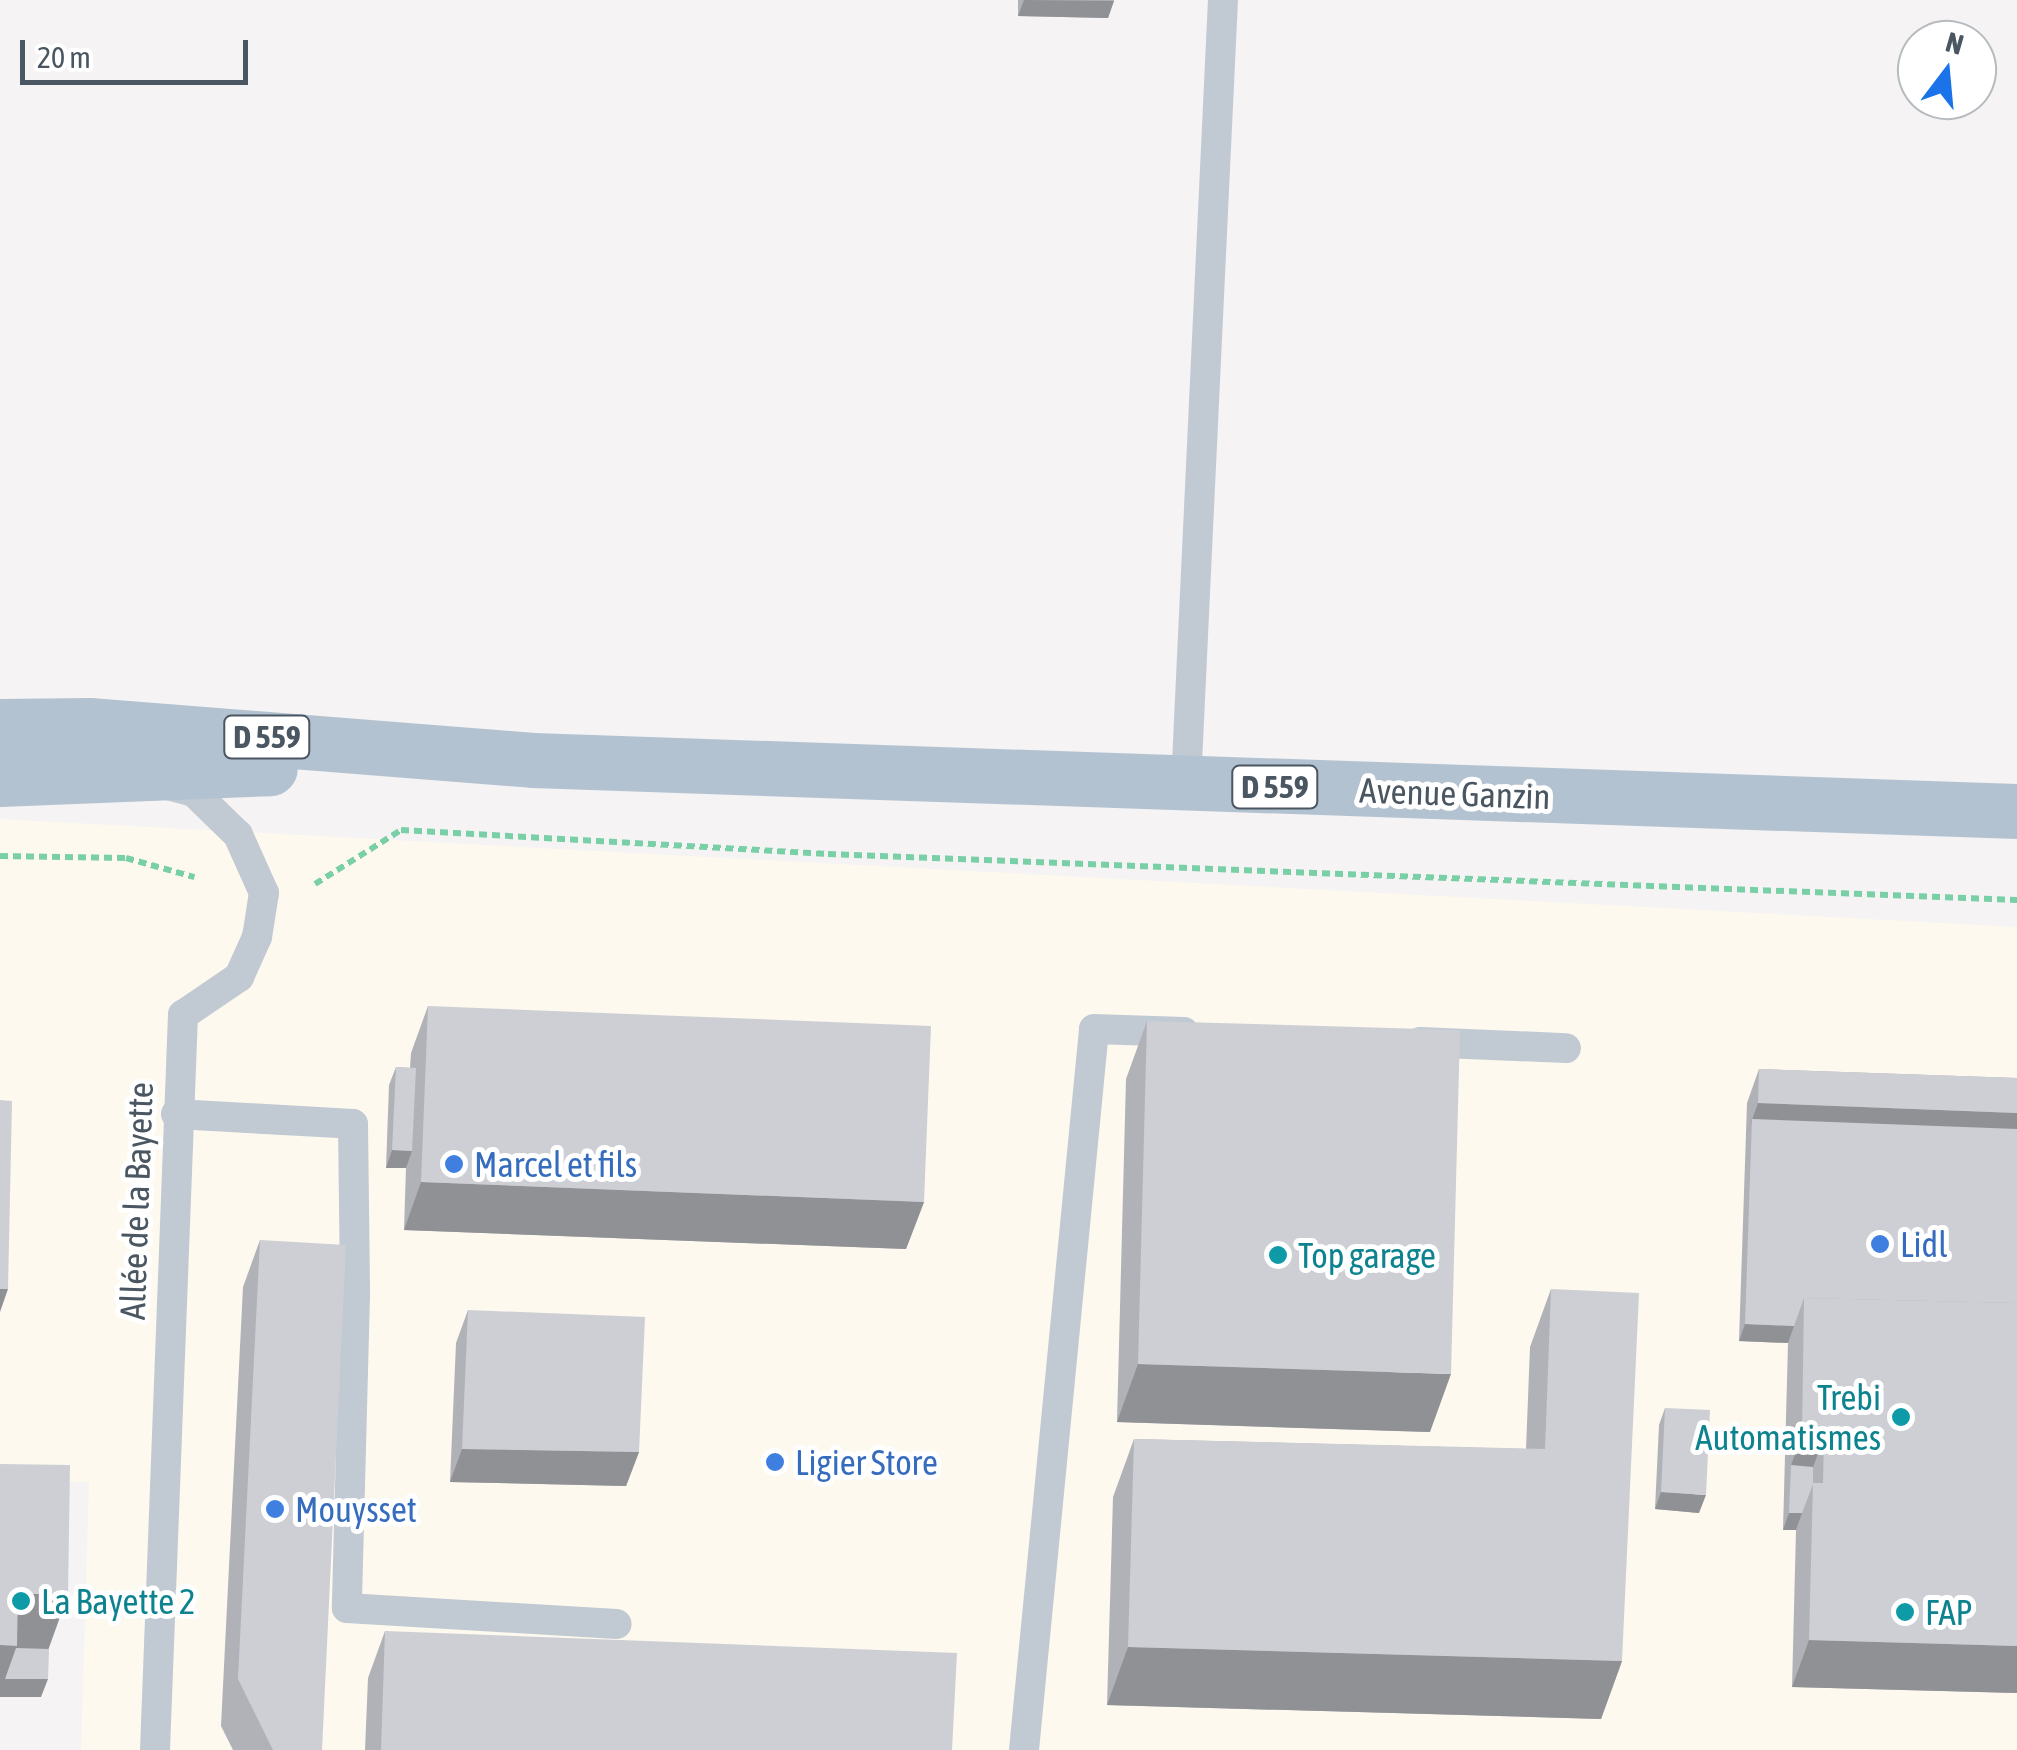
<!DOCTYPE html>
<html>
<head>
<meta charset="utf-8">
<style>
  body { margin:0 }
  #map { position:relative; width:2017px; height:1750px; overflow:hidden; background:#f5f3f3; font-family:"Asap Condensed",sans-serif }
  div>[style] { position:absolute }
  .commercial>* { inset:0; background:#fdf9ef }
  .path>* { height:6px; margin-top:-3px; transform-origin:0; background:repeating-linear-gradient(90deg,#7ad0a6 0 8px,transparent 0 13px) }
  .lane>* { height:30px; margin:-15px; padding:0 15px; transform-origin:15px; border-radius:15px; background:#c1cad2 }
  .primary>* { height:55px; margin:-27.5px; padding:0 27.5px; transform-origin:27.5px; border-radius:27.5px; background:#b3c2d1 }
  .wall>* { inset:0; background:#b0b2b7 }
  .shaded-wall>* { inset:0; background:#909195 }
  .building>* { inset:0; background:#cdcfd5 }
  .dots>* { width:28px; height:28px; translate:-50% -50%; box-sizing:border-box; border:5px solid #fff; border-radius:50% }
  span { translate:-50% -50%; white-space:nowrap; text-align:center; line-height:1.15; -webkit-text-stroke:10px #fff; paint-order:stroke }
  .shield-label span { padding:2px 8px; background:#fff; border:2px solid; border-radius:8px; -webkit-text-stroke-width:0 }
  .shield-label { font-size:32px; color:#4a5661; font-weight:700 }
  .street-label { font-size:35px; color:#4a5661 }
  .shop-label { font-size:35px; color:#366cbe }
  .left { translate:0 -50%; text-align:left }
  .culture-label { font-size:35px; color:#0d838f }
  .right { translate:-100% -50%; text-align:right }
  .north { position:absolute; left:1897px; top:20px; width:100px; height:100px; box-sizing:border-box; background:#fff; border:2px solid #b7bbc0; border-radius:50%; rotate:16deg; font-size:28px; font-weight:700; line-height:40px; text-align:center; color:#4a5661 }
  .north::after { content:''; display:block; margin:auto; width:35px; height:45px; background:#1a73e8; clip-path:polygon(50% 0,100% 100%,50% 72%,0 100%) }
  .scale { position:absolute; left:20px; top:40px; width:228px; height:45px; box-sizing:border-box; border:5px solid #4a5661; border-top:0; padding-left:12px; font-size:30px; line-height:35px; white-space:nowrap; color:#4a5661; -webkit-text-stroke:8px #fff; paint-order:stroke }
</style>
</head>
<body>
<div id="map">
  <div class="commercial">
    <i style="clip-path:polygon(0 819px,2017px 927px,2017px 1750px,81px 1750px,89px 1482px,0 1482px)"></i>
  </div>
  <div class="path">
    <i style="left:0;top:856px;width:126px;rotate:0.9deg"></i>
    <i style="left:126px;top:858px;width:71px;rotate:15.6deg"></i>
    <i style="left:315px;top:884px;width:102px;rotate:-32.1deg"></i>
    <i style="left:401px;top:830px;width:428px;rotate:3.2deg"></i>
    <i style="left:828px;top:854px;width:1190px;rotate:2.22deg"></i>
  </div>
  <div class="lane">
    <i style="left:1186px;top:784px;width:785px;rotate:-87.3deg"></i>
    <i style="left:1420px;top:1042px;width:146px;rotate:2.4deg"></i>
    <i style="left:176px;top:1114px;width:177px;rotate:3.2deg"></i>
    <i style="left:353px;top:1124px;width:171px;rotate:89.3deg"></i>
    <i style="left:355px;top:1295px;width:313px;rotate:91.5deg"></i>
    <i style="left:347px;top:1608px;width:270px;rotate:3.4deg"></i>
    <i style="left:155px;top:1750px;width:736px;rotate:-87.82deg"></i>
    <i style="left:183px;top:1015px;width:68px;rotate:-34.2deg"></i>
    <i style="left:239px;top:977px;width:44px;rotate:-65.8deg"></i>
    <i style="left:257px;top:937px;width:45px;rotate:-81deg"></i>
    <i style="left:264px;top:893px;width:64px;rotate:-114.1deg"></i>
    <i style="left:238px;top:835px;width:62px;rotate:-135.7deg"></i>
    <i style="left:194px;top:792px;width:30px;rotate:-165deg"></i>
    <i style="left:1024px;top:1750px;width:724px;rotate:-84.45deg"></i>
    <i style="left:1094px;top:1029px;width:90px;rotate:1.9deg"></i>
  </div>
  <div class="primary">
    <i style="left:0;top:726px;width:89px;rotate:-0.6deg"></i>
    <i style="left:89px;top:725px;width:445px;rotate:4.5deg"></i>
    <i style="left:533px;top:760px;width:1485px;rotate:1.97deg"></i>
    <i style="left:0;top:779px;width:270px;rotate:-2.3deg"></i>
  </div>
  <div class="wall">
    <i style="clip-path:polygon(1018px 0,1114px 0,1108px 18px,1018px 16px)"></i>
    <i style="clip-path:polygon(428px 1006px,924px 1202px,906px 1249px,404px 1230px,406px 1167px,386px 1168px,389px 1085px,396px 1067px,410px 1068px,411px 1053px)"></i>
    <i style="clip-path:polygon(1147px 1021px,1430px 1432px,1117px 1422px,1126px 1079px)"></i>
    <i style="clip-path:polygon(1759px 1069px,2017px 1078px,2017px 1693px,1792px 1687px,1796px 1530px,1783px 1530px,1788px 1343px,1739px 1341px,1747px 1103px)"></i>
    <i style="clip-path:polygon(260px 1240px,322px 1750px,233px 1750px,221px 1726px,243px 1287px)"></i>
    <i style="clip-path:polygon(1551px 1289px,1622px 1661px,1601px 1719px,1107px 1705px,1113px 1497px,1134px 1439px,1526px 1449px,1530px 1347px)"></i>
    <i style="clip-path:polygon(468px 1310px,639px 1452px,626px 1486px,450px 1482px,456px 1343px)"></i>
    <i style="clip-path:polygon(1665px 1408px,1699px 1513px,1655px 1509px,1659px 1425px)"></i>
    <i style="clip-path:polygon(385px 1631px,952px 1750px,365px 1750px,368px 1678px)"></i>
  </div>
  <div class="shaded-wall">
    <i style="clip-path:polygon(1024px 0,1114px 1px,1108px 18px,1018px 16px)"></i>
    <i style="clip-path:polygon(1758px 1103px,2017px 1113px,2017px 1146px,1752px 1119px,1746px 1137px)"></i>
    <i style="clip-path:polygon(392px 1150px,412px 1151px,406px 1168px,386px 1168px)"></i>
    <i style="clip-path:polygon(421px 1182px,924px 1202px,906px 1249px,404px 1230px)"></i>
    <i style="clip-path:polygon(0 1289px,8px 1289px,0 1312px)"></i>
    <i style="clip-path:polygon(1745px 1324px,1794px 1326px,1788px 1343px,1739px 1341px)"></i>
    <i style="clip-path:polygon(1138px 1364px,1451px 1374px,1430px 1432px,1117px 1422px)"></i>
    <i style="clip-path:polygon(1802px 1435px,1824px 1437px,1807px 1484px,1791px 1465px)"></i>
    <i style="clip-path:polygon(462px 1449px,639px 1452px,626px 1486px,450px 1482px)"></i>
    <i style="clip-path:polygon(1661px 1492px,1706px 1495px,1699px 1513px,1655px 1509px)"></i>
    <i style="clip-path:polygon(1789px 1513px,1802px 1513px,1796px 1530px,1783px 1530px)"></i>
    <i style="clip-path:polygon(18px 1593px,68px 1595px,42px 1667px,48px 1679px,41px 1697px,0 1697px,0 1642px)"></i>
    <i style="clip-path:polygon(1809px 1640px,2017px 1646px,2017px 1693px,1792px 1687px)"></i>
    <i style="clip-path:polygon(1128px 1647px,1622px 1661px,1601px 1719px,1107px 1705px)"></i>
  </div>
  <div class="building">
    <i style="clip-path:polygon(428px 1006px,931px 1026px,924px 1202px,421px 1182px)"></i>
    <i style="clip-path:polygon(1147px 1021px,1460px 1030px,1451px 1374px,1138px 1364px)"></i>
    <i style="clip-path:polygon(396px 1067px,416px 1068px,412px 1151px,392px 1150px)"></i>
    <i style="clip-path:polygon(1759px 1069px,2017px 1078px,2017px 1113px,1758px 1103px)"></i>
    <i style="clip-path:polygon(0 1100px,12px 1101px,8px 1289px,0 1289px)"></i>
    <i style="clip-path:polygon(1752px 1119px,2017px 1129px,2017px 1303px,1804px 1298px,1794px 1326px,1745px 1324px)"></i>
    <i style="clip-path:polygon(260px 1240px,346px 1245px,322px 1750px,273px 1750px,238px 1679px)"></i>
    <i style="clip-path:polygon(1551px 1289px,1639px 1293px,1622px 1661px,1128px 1647px,1134px 1439px,1545px 1449px)"></i>
    <i style="clip-path:polygon(1804px 1298px,2017px 1303px,2017px 1646px,1809px 1640px,1813px 1483px,1823px 1483px,1824px 1437px,1802px 1435px)"></i>
    <i style="clip-path:polygon(468px 1310px,645px 1317px,639px 1452px,462px 1449px)"></i>
    <i style="clip-path:polygon(1665px 1408px,1710px 1410px,1706px 1495px,1661px 1492px)"></i>
    <i style="clip-path:polygon(0 1464px,70px 1465px,68px 1595px,18px 1593px,17px 1646px,0 1645px)"></i>
    <i style="clip-path:polygon(1791px 1465px,1813px 1467px,1813px 1484px,1802px 1513px,1789px 1513px)"></i>
    <i style="clip-path:polygon(385px 1631px,957px 1653px,952px 1750px,381px 1750px)"></i>
    <i style="clip-path:polygon(16px 1648px,49px 1649px,48px 1679px,5px 1679px)"></i>
  </div>
  <div class="dots">
    <i style="left:454px;top:1164px;background:#3f7fe0"></i>
    <i style="left:1880px;top:1244px;background:#3f7fe0"></i>
    <i style="left:1278px;top:1255px;background:#0f9aa8"></i>
    <i style="left:1901px;top:1417px;background:#0f9aa8"></i>
    <i style="left:775px;top:1462px;background:#3f7fe0"></i>
    <i style="left:275px;top:1509px;background:#3f7fe0"></i>
    <i style="left:21px;top:1601px;background:#0f9aa8"></i>
    <i style="left:1905px;top:1612px;background:#0f9aa8"></i>
  </div>
  <div class="shield-label">
    <span style="left:267px;top:737px">D 559</span>
    <span style="left:1275px;top:787px">D 559</span>
  </div>
  <div class="street-label">
    <span style="left:1455px;top:793px;rotate:2deg">Avenue Ganzin</span>
    <span style="left:136px;top:1201px;rotate:-88deg">Allée de la Bayette</span>
  </div>
  <div class="shop-label">
    <span class="left" style="left:474px;top:1164px">Marcel et fils</span>
    <span class="left" style="left:1900px;top:1244px">Lidl</span>
    <span class="left" style="left:795px;top:1462px">Ligier Store</span>
    <span class="left" style="left:295px;top:1509px">Mouysset</span>
  </div>
  <div class="culture-label">
    <span class="left" style="left:1298px;top:1255px">Top garage</span>
    <span class="right" style="left:1881px;top:1417px">Trebi<br>Automatismes</span>
    <span class="left" style="left:41px;top:1601px">La Bayette 2</span>
    <span class="left" style="left:1925px;top:1612px">FAP</span>
  </div>
  <div class="north">N</div>
  <div class="scale">20 m</div>
</div>
</body>
</html>
